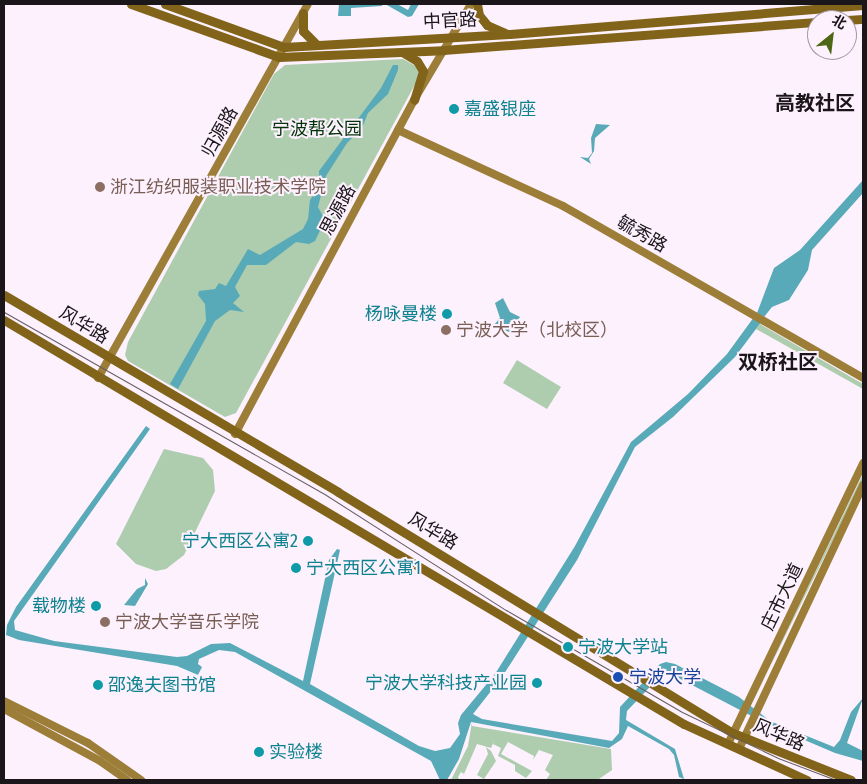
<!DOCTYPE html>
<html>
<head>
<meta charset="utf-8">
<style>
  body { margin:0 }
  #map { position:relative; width:867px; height:784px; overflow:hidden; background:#fdf1fd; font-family:"Fira Sans Condensed","Noto Sans SC",sans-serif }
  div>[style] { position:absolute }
  .green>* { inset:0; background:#adcdae }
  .water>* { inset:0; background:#59aab8 }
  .secondary>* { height:8px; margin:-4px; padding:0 4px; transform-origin:4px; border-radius:4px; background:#9d7e38 }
  .primary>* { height:9px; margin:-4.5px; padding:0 4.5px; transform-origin:4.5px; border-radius:4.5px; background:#816419 }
  .rail>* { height:1px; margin:-0.5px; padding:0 0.5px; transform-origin:0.5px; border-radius:0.5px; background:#645d64 }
  .dots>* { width:14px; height:14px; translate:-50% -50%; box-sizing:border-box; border:2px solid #fdf1fd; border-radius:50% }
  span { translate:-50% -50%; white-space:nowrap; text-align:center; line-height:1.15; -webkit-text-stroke:4px #fdf1fd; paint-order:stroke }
  .street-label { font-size:18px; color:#1a161a }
  .culture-label { font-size:18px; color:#0d838f }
  .left { translate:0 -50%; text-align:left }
  .right { translate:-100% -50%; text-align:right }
  .park-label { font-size:18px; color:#003408 }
  .education-label { font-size:18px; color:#785e54 }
  .transit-label { font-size:18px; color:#164399 }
  .quarter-label { font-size:20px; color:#1a161a; font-weight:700 }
  .frame { position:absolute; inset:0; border:5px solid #1a161a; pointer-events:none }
  .north { position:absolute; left:807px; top:10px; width:50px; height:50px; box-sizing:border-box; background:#fdf1fd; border:1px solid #a299a2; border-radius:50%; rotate:29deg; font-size:14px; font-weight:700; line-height:20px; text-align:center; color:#1a161a }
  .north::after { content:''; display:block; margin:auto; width:18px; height:22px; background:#4e6717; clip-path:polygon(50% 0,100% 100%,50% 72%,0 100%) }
</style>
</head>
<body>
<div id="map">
  <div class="green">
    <i style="clip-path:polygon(403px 59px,419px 68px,418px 79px,236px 413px,225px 417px,128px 361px,125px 355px,128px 342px,274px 74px,285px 65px)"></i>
    <i style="clip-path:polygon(760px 324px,863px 384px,863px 389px,756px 329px)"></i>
    <i style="clip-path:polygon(517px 360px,561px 387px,547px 409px,503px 383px)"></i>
    <i style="clip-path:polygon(164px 449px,203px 458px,213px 470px,215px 491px,184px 555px,166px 569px,156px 571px,136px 564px,116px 544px)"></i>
    <i style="clip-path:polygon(863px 474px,863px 479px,754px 699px)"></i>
    <i style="clip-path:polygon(472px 722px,472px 726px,611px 749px,612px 770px,599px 779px,546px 780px,550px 774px,545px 770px,553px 755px,539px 750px,533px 760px,534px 756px,508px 742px,501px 754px,532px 771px,526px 778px,515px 771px,515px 765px,498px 756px,501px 748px,493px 744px,494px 741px,491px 748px,477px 744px,464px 774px,461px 772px,458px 777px,459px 780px,451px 780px,468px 746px)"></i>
    <i style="clip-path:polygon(486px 747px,491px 751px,496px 761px,484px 779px,477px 775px,488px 754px)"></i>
  </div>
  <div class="water">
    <i style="clip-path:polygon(339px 4px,382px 4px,382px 6px,351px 8px,351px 16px,338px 16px)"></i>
    <i style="clip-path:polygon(385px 4px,397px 4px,408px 10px,411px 4px,419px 4px,412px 16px,408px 17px)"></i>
    <i style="clip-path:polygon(393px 65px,398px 65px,398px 70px,388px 94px,368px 113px,362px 128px,347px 143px,326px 176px,318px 207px,325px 220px,315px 241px,309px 244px,296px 242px,266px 265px,247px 265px,235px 287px,240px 296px,233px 303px,244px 312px,230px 310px,215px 321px,178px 389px,170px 384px,206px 321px,205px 304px,198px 295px,199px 291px,215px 289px,219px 283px,226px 286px,248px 249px,260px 255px,303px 229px,308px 219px,310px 200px,319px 187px,319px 171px,381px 88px)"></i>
    <i style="clip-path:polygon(596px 124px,610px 125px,595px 138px,594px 151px,589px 159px,591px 164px,580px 157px,588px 158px,592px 153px,591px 138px)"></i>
    <i style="clip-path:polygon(863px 180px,863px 193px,812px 250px,808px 270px,789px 300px,772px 307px,764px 317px,757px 313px,774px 268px,800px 250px)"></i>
    <i style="clip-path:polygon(503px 298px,510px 312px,520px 317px,512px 333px,493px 326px,500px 318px,495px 303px)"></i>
    <i style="clip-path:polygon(754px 317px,762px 321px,735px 357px,673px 417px,635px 447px,577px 560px,502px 677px,473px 714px,482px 719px,612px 741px,619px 733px,620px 707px,660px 664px,666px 662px,675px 664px,739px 697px,770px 721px,834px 747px,840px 740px,851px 712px,863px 698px,847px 743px,863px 751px,863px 761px,835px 753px,767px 724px,665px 671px,627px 711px,626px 720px,675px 749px,684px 779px,679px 777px,674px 755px,669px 749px,628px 726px,622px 739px,609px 748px,471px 722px,459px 759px,447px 780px,440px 780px,431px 761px,235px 652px,219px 650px,199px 659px,198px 664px,202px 667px,198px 675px,177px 666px,19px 640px,6px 635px,7px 625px,16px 607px,146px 426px,150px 429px,14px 621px,15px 630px,54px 641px,177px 657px,187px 656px,211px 644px,230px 643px,303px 681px,329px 560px,337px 549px,340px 550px,310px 684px,419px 746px,435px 751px,450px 748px,460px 734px,458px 723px,461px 715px,495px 674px,575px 546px,631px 442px,688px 394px,727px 354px)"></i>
    <i style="clip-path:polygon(145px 578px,148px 584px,135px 606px,124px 605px,137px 589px,145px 585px)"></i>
  </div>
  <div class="secondary">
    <i style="left:398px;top:130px;width:182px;rotate:24.7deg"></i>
    <i style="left:563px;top:206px;width:346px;rotate:29.8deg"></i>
    <i style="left:98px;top:378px;width:429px;rotate:-60.7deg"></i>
    <i style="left:235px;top:434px;width:379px;rotate:-61.8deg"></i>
    <i style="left:414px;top:100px;width:112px;rotate:-59.3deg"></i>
    <i style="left:4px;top:701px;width:94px;rotate:26.6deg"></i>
    <i style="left:88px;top:743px;width:65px;rotate:34.9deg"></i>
    <i style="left:4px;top:709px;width:109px;rotate:28.4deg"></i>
    <i style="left:100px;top:761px;width:33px;rotate:35deg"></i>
    <i style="left:728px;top:744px;width:312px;rotate:-64.3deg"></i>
    <i style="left:739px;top:749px;width:292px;rotate:-64.8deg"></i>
  </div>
  <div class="primary">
    <i style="left:131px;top:4px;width:157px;rotate:19.7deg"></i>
    <i style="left:279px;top:57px;width:164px;rotate:-2.4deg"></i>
    <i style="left:443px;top:50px;width:375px;rotate:-4.3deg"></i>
    <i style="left:165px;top:4px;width:127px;rotate:19.9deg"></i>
    <i style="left:284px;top:47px;width:226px;rotate:-3.3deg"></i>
    <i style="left:510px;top:34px;width:354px;rotate:-4.7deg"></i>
    <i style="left:477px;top:4px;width:11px;rotate:80deg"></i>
    <i style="left:479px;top:15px;width:13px;rotate:51deg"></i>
    <i style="left:487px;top:25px;width:20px;rotate:24deg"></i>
    <i style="left:303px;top:13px;width:18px;rotate:90deg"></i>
    <i style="left:303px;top:31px;width:18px;rotate:45deg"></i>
    <i style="left:847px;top:20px;width:16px;rotate:-4deg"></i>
    <i style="left:402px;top:52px;width:17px;rotate:31deg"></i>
    <i style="left:417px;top:61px;width:12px;rotate:59deg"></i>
    <i style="left:423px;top:71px;width:30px;rotate:107deg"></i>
    <i style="left:4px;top:295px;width:388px;rotate:30.5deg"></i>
    <i style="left:338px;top:492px;width:463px;rotate:31.4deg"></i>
    <i style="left:733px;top:733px;width:127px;rotate:21.7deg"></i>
    <i style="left:4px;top:320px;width:791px;rotate:30.72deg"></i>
    <i style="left:684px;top:724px;width:135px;rotate:24.5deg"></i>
  </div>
  <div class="rail">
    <i style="left:4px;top:312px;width:370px;rotate:29.6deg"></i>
    <i style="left:326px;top:495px;width:214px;rotate:32.6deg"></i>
    <i style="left:506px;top:610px;width:203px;rotate:30.1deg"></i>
    <i style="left:682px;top:712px;width:106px;rotate:25.6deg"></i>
    <i style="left:778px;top:758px;width:62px;rotate:20.8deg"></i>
  </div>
  <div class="dots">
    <i style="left:454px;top:109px;background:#0f9aa8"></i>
    <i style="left:100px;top:187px;background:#8d6e63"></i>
    <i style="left:447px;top:314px;background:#0f9aa8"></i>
    <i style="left:446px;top:330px;background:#8d6e63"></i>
    <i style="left:308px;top:541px;background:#0f9aa8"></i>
    <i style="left:296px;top:568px;background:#0f9aa8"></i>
    <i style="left:96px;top:606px;background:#0f9aa8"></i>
    <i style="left:105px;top:622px;background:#8d6e63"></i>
    <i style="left:568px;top:647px;background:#0f9aa8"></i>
    <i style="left:618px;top:677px;background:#1a4fb4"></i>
    <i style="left:537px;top:683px;background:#0f9aa8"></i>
    <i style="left:98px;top:685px;background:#0f9aa8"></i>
    <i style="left:259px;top:752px;background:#0f9aa8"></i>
  </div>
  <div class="street-label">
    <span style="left:450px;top:21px;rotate:-3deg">中官路</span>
    <span style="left:220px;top:132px;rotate:-61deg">归源路</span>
    <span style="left:338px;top:210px;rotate:-62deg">思源路</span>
    <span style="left:642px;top:234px;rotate:30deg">毓秀路</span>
    <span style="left:84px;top:325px;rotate:31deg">风华路</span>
    <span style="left:433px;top:531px;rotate:31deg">风华路</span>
    <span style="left:782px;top:597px;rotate:-64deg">庄市大道</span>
    <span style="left:779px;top:735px;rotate:23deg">风华路</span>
  </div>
  <div class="culture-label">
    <span class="left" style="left:464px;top:109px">嘉盛银座</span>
    <span class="right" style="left:437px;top:314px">杨咏曼楼</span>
    <span class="right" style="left:298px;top:541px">宁大西区公寓2</span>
    <span class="left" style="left:306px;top:568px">宁大西区公寓1</span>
    <span class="right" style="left:86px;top:606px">载物楼</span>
    <span class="left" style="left:578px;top:647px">宁波大学站</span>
    <span class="right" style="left:527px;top:683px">宁波大学科技产业园</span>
    <span class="left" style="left:108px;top:685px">邵逸夫图书馆</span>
    <span class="left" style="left:269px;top:752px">实验楼</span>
  </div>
  <div class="park-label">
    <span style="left:317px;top:129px">宁波帮公园</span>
  </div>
  <div class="education-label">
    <span class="left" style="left:110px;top:187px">浙江纺织服装职业技术学院</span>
    <span class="left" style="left:456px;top:330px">宁波大学（北校区）</span>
    <span class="left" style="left:115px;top:622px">宁波大学音乐学院</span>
  </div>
  <div class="transit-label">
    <span class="left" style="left:629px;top:677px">宁波大学</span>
  </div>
  <div class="quarter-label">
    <span style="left:815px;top:103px">高教社区</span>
    <span style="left:778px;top:362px">双桥社区</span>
  </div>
  <div class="frame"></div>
  <div class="north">北</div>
</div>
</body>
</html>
